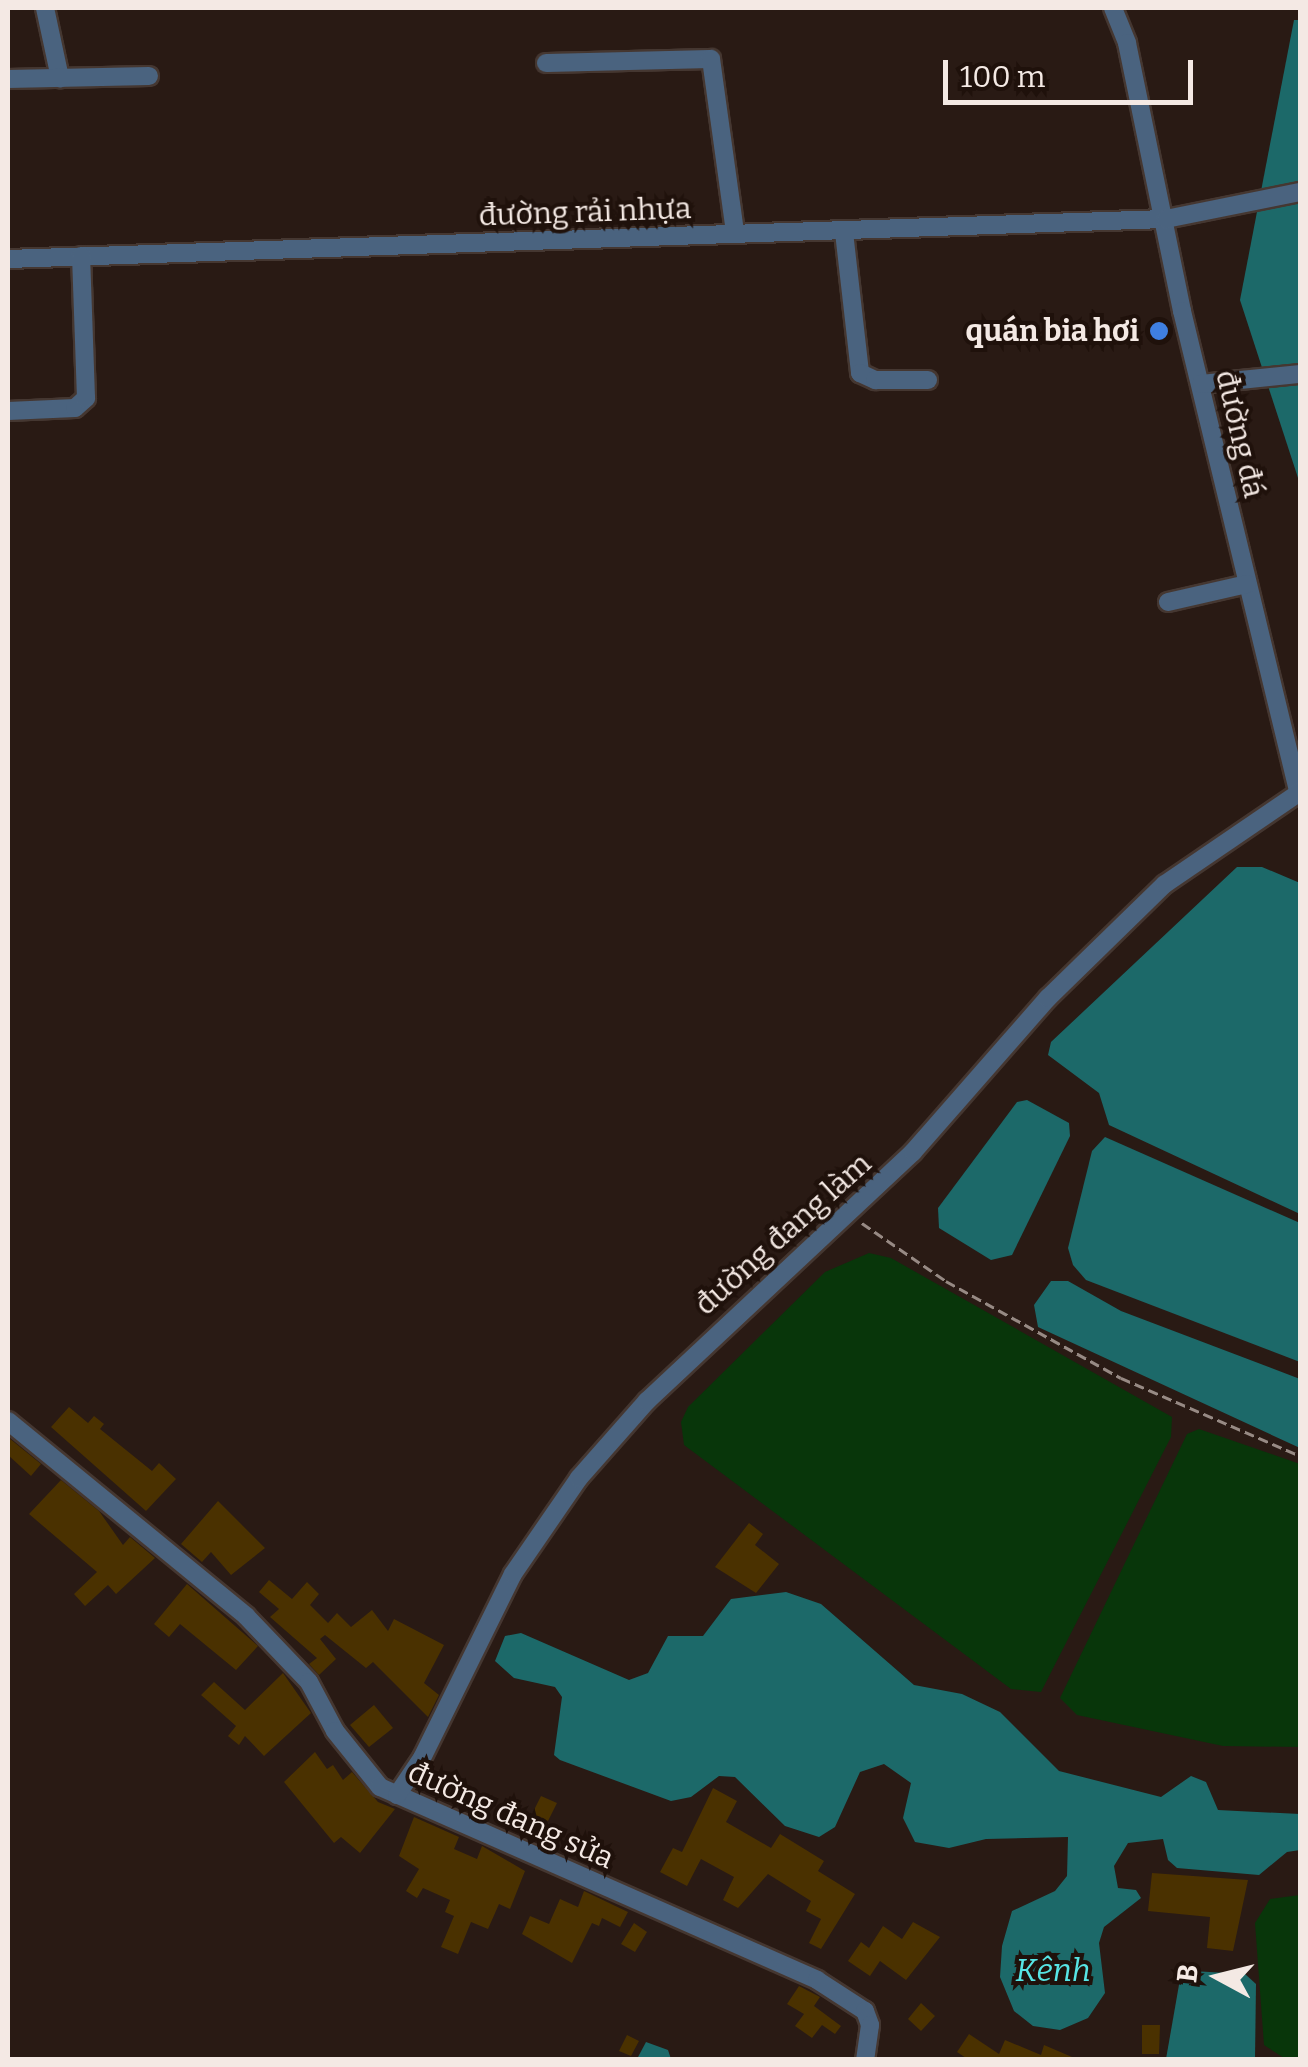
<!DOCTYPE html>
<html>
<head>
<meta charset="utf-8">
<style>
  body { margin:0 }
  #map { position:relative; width:1308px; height:2067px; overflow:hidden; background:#291a14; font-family:Bitter,serif }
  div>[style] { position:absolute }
  .green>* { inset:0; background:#08360a }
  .water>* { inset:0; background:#1c6969 }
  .building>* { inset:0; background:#4a3100 }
  .path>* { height:2.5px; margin-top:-1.25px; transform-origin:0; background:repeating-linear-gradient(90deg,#978a84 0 10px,transparent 0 15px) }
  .roads { filter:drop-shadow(2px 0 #453731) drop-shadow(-2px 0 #453731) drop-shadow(0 2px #453731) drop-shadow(0 -2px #453731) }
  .minor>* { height:18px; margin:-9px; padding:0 9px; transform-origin:9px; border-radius:9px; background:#4a637f }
  .dots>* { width:28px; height:28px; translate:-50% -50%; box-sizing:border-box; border:5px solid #1f110b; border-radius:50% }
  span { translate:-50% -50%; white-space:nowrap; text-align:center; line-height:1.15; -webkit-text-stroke:8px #1f110b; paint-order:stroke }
  .street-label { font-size:30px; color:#f4e9e4 }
  .poi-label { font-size:30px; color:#f4e9e4; font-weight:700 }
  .right { translate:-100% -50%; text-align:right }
  .water-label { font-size:32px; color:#57e4e4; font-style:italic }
  .frame { position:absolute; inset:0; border:10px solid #f4e9e4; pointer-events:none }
  .north { position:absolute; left:1168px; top:1927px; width:100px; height:100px; -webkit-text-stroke:8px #1f110b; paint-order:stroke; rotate:277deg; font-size:28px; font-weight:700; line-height:40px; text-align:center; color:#f4e9e4 }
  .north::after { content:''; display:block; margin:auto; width:35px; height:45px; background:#f4e9e4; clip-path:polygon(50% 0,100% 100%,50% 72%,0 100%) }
  .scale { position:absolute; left:943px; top:60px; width:250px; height:45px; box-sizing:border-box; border:5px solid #f4e9e4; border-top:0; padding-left:12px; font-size:30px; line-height:35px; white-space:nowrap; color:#f4e9e4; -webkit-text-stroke:8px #1f110b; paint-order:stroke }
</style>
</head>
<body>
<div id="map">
  <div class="green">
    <i style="clip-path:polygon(869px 1253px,891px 1258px,1172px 1417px,1171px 1437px,1041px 1692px,1011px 1689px,684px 1445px,681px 1422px,688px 1407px,825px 1272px)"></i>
    <i style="clip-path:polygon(1199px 1429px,1300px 1464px,1300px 1747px,1223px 1746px,1077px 1715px,1060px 1698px,1187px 1434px)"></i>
    <i style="clip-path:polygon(1300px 1895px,1300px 2058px,1284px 2058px,1264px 2045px,1255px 1923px,1270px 1899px)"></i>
  </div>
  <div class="water">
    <i style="clip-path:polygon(1294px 20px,1300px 20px,1300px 484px,1240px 300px)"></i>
    <i style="clip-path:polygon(1237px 867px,1262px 867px,1300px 883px,1300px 1214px,1109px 1125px,1099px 1093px,1048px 1055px,1051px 1042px)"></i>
    <i style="clip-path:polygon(1027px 1100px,1069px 1123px,1070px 1136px,1012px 1255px,991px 1260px,939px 1228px,938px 1208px,1017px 1102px)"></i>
    <i style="clip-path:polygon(1105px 1137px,1300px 1223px,1300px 1362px,1086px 1280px,1073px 1265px,1068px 1248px,1092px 1151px)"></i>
    <i style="clip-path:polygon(1051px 1281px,1068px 1281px,1121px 1311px,1300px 1379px,1300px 1448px,1038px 1327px,1034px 1305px)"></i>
    <i style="clip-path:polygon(786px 1592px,821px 1604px,914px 1685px,962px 1694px,1000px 1712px,1059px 1771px,1161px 1797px,1191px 1776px,1206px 1782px,1218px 1810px,1300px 1814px,1300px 1850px,1287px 1852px,1259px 1875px,1177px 1868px,1168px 1860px,1163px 1839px,1128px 1843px,1114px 1866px,1118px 1888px,1136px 1890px,1141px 1898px,1104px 1927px,1099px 1943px,1105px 1993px,1088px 2018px,1060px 2030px,1033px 2026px,1014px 2011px,1000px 1977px,1002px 1946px,1012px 1911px,1055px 1891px,1067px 1876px,1068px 1837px,986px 1839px,949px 1848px,915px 1842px,903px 1818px,911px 1783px,884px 1764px,860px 1772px,835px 1827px,819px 1837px,785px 1826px,735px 1777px,719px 1776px,691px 1797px,671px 1801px,560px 1760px,554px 1755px,562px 1697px,555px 1687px,514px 1678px,495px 1661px,505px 1636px,521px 1633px,629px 1680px,648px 1673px,668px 1636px,703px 1636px,731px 1599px)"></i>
    <i style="clip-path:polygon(1192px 1971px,1245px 1974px,1256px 1984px,1255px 2059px,1166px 2059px,1180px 1979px)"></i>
    <i style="clip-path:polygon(646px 2042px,668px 2050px,671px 2059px,637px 2059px)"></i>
  </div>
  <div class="building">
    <i style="clip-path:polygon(69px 1407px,88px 1423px,94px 1416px,104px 1424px,100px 1429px,152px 1471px,159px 1463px,176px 1479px,146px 1511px,51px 1427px)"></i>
    <i style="clip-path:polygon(9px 1438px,41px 1464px,31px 1476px,8px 1455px)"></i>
    <i style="clip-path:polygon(61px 1480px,99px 1511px,123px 1545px,130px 1537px,155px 1558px,116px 1594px,108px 1585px,85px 1606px,74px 1594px,97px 1572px,29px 1514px)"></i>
    <i style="clip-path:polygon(218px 1501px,265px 1548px,231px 1575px,211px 1552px,202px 1562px,181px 1544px)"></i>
    <i style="clip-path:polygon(749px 1523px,763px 1534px,755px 1545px,779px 1564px,756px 1593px,715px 1567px)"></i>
    <i style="clip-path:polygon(269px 1580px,292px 1599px,307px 1582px,319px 1594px,310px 1605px,328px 1623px,337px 1613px,351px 1627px,372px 1610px,388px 1631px,394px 1619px,444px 1645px,424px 1683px,439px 1695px,428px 1717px,373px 1662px,366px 1668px,325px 1635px,320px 1639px,336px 1659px,319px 1675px,309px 1664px,317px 1658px,270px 1617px,279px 1609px,259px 1592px)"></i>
    <i style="clip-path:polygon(187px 1584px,258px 1646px,236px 1670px,180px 1624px,169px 1637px,154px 1624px)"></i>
    <i style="clip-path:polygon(283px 1673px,311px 1713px,264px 1756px,245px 1736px,239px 1745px,228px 1736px,236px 1726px,201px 1695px,214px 1682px,245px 1710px)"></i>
    <i style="clip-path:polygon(374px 1705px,393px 1728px,369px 1747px,350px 1725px)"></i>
    <i style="clip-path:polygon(315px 1752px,327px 1769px,333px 1765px,343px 1780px,352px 1772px,378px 1802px,395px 1809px,360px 1853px,341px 1837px,334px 1843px,284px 1782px)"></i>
    <i style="clip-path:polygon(713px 1788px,737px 1801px,726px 1822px,771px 1848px,780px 1834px,824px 1861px,818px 1871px,855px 1894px,821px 1949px,809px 1943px,821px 1919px,806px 1911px,811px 1901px,768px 1874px,738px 1908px,723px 1900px,734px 1877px,701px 1859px,687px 1886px,660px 1872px,673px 1848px,682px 1852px)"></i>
    <i style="clip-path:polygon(541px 1796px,557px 1803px,548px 1821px,532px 1814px)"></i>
    <i style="clip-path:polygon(414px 1817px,459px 1837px,454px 1849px,477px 1859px,482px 1846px,525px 1871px,510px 1909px,499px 1904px,488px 1929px,471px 1922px,458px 1954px,441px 1947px,454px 1916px,445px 1912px,450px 1900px,423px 1888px,417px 1898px,406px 1891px,419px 1869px,399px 1856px)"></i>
    <i style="clip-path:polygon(1152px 1873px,1248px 1880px,1233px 1951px,1207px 1948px,1210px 1917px,1148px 1911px)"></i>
    <i style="clip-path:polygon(584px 1891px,628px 1912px,620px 1927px,602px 1918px,599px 1926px,592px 1923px,572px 1963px,522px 1934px,530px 1916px,549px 1924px,560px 1899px,578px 1907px)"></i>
    <i style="clip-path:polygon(913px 1922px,940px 1937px,906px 1980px,880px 1961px,870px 1976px,848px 1961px,861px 1942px,869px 1948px,883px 1926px,902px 1939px)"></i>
    <i style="clip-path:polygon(634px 1923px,647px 1932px,635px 1952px,621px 1944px)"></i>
    <i style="clip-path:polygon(799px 1986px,820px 1997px,814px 2006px,841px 2026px,835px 2034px,822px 2025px,812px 2038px,795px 2026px,804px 2014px,787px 2004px)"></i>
    <i style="clip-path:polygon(921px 2003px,935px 2016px,921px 2031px,908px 2019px)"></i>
    <i style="clip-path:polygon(1142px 2025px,1160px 2025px,1159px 2054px,1142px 2054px)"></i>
    <i style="clip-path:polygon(969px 2034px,999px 2054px,1005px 2040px,1041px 2055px,1044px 2045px,1079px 2060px,969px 2060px,957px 2052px)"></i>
    <i style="clip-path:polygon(627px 2035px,639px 2041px,631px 2056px,619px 2051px)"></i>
  </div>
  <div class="path">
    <i style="left:862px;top:1223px;width:102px;rotate:34.6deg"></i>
    <i style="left:946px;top:1281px;width:200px;rotate:29deg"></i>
    <i style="left:1121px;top:1378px;width:195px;rotate:23.5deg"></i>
  </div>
  <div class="roads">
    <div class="minor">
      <i style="left:45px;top:8px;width:72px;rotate:77.9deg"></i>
      <i style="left:1113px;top:8px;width:38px;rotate:68deg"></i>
      <i style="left:1127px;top:43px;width:274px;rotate:78.4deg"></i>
      <i style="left:1182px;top:311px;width:496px;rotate:76.4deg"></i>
      <i style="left:546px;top:63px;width:165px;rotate:-1.4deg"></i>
      <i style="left:711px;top:59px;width:176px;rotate:82.1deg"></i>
      <i style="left:8px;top:79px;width:141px;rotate:-1.2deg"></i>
      <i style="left:844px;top:232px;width:142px;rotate:83.5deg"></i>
      <i style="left:860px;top:373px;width:17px;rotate:25deg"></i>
      <i style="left:875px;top:380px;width:53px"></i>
      <i style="left:8px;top:259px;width:1159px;rotate:-1.98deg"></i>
      <i style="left:1166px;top:219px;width:137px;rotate:-11.4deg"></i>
      <i style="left:1201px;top:384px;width:100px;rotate:-5.8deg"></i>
      <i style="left:8px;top:411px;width:67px;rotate:-2.6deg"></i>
      <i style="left:75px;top:408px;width:15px;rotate:-42deg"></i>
      <i style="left:86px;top:398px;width:142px;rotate:-92deg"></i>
      <i style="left:1168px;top:602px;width:81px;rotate:-12.8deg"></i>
      <i style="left:8px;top:1421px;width:308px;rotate:39.3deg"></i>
      <i style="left:246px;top:1616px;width:91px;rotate:46.3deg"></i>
      <i style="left:309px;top:1682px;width:55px;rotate:62deg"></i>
      <i style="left:335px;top:1731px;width:72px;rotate:51.2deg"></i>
      <i style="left:380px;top:1787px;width:478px;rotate:23.8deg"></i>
      <i style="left:817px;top:1980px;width:57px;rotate:32.9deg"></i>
      <i style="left:865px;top:2011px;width:15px;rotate:70deg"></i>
      <i style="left:870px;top:2025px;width:35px;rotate:98deg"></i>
      <i style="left:397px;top:1795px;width:45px;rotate:-56deg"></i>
      <i style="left:422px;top:1758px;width:205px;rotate:-63.7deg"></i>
      <i style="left:513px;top:1574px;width:116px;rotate:-55.5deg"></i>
      <i style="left:579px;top:1478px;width:103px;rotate:-48.6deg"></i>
      <i style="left:647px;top:1401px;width:364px;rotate:-43.1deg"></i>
      <i style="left:913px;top:1152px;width:205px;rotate:-48.8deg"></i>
      <i style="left:1048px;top:998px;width:163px;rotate:-44.3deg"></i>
      <i style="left:1165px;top:884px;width:163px;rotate:-34.3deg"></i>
    </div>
  </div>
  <div class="dots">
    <i style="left:1159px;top:331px;background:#3f7fe0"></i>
  </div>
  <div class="street-label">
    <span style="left:585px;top:212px;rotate:-2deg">đường rải nhựa</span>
    <span style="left:1240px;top:434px;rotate:77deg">đường đá</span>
    <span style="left:783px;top:1234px;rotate:-42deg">đường đang làm</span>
    <span style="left:511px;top:1815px;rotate:24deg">đường đang sửa</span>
  </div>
  <div class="poi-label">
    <span class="right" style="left:1139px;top:331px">quán bia hơi</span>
  </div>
  <div class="water-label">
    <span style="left:1053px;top:1970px">Kênh</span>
  </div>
  <div class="frame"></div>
  <div class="north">B</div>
  <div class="scale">100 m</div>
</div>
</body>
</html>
